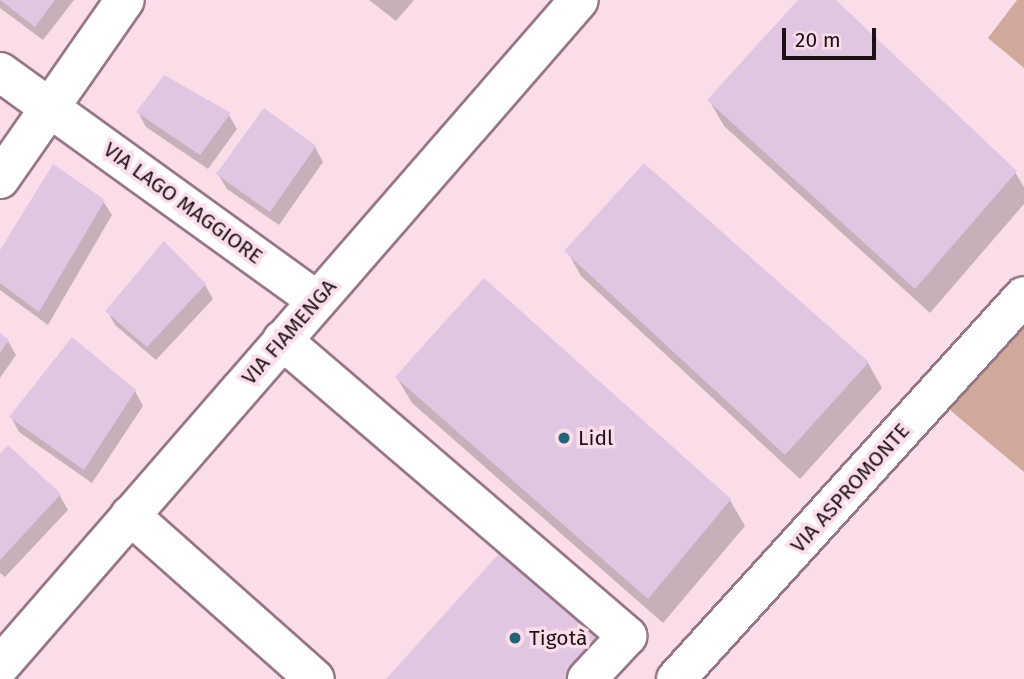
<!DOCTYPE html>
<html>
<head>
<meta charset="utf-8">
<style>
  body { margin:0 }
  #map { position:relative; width:1024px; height:679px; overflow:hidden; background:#fbddea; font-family:"Fira Sans",sans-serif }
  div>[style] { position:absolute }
  .green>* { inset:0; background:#d1a99c }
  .shadow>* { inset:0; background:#0003 }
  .building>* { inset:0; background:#e0c6e1 }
  .roads { filter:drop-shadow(2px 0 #977685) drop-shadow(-2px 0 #977685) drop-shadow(0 2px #977685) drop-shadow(0 -2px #977685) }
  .minor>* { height:38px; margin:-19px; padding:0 19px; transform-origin:19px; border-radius:19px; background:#fff }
  .major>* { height:38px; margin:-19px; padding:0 19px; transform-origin:19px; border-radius:19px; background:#fff }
  .dots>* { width:19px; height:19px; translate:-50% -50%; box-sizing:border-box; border:4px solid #fbddea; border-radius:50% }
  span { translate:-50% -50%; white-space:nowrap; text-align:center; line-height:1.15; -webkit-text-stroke:7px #fbddea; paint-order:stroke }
  .street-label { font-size:21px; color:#1d1117 }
  .poi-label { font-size:21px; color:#1d1117 }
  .left { translate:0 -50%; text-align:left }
  .scale { position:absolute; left:782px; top:28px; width:94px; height:32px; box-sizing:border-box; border:4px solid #1d1117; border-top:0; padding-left:9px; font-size:21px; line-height:24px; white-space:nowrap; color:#1d1117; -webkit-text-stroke:5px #fbddea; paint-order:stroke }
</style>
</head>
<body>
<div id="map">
  <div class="green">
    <i style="clip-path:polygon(1017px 0,1024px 0,1024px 68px,988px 38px)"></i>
    <i style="clip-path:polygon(1024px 314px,1024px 472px,944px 405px)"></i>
  </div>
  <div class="shadow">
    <i style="clip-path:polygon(0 0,74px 0,43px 40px,0 8px)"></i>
    <i style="clip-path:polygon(369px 0,414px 0,396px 21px)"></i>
    <i style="clip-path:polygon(800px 0,833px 0,1015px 172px,1024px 187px,1024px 204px,930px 313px,724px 126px,709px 100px)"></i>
    <i style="clip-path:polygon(138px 112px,229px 115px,237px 129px,208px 169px,146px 127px)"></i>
    <i style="clip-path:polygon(315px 147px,323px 162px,279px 225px,227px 189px,218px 174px)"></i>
    <i style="clip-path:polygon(103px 201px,112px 215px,48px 325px,0 290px,0 253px)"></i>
    <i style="clip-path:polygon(567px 251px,868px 363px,882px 388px,800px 479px,581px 276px)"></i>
    <i style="clip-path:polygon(484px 281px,730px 500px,745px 526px,663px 623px,412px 403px,397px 378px)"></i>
    <i style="clip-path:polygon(205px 285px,213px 299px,156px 360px,115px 325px,107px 311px)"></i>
    <i style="clip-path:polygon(0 336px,8px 341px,16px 355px,0 378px)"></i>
    <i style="clip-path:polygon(135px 391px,143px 406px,92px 483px,19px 432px,11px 417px)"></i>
    <i style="clip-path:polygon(8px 448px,60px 496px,68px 510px,5px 577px,0 573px,0 457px)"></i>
  </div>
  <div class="building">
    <i style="clip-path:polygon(0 0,55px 0,35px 27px)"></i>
    <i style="clip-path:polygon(798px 0,836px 0,1017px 171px,915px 289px,707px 100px)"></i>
    <i style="clip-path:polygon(164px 75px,231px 113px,200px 155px,136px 112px)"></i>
    <i style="clip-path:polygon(264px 108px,316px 146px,270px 212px,216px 174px)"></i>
    <i style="clip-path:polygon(644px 163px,869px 362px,785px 455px,564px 251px)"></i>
    <i style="clip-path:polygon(53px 164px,105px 200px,39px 312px,0 283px,0 250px)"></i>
    <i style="clip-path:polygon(164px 241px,206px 284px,147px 347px,105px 311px)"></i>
    <i style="clip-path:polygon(484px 278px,731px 499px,648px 599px,395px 377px)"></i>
    <i style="clip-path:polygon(0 333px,9px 340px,0 353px)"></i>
    <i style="clip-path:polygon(72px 337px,136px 390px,84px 470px,9px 417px)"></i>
    <i style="clip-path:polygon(8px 445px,61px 494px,0 560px,0 454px)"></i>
    <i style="clip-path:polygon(504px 548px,602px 637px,566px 679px,386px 679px)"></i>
  </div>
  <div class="roads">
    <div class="minor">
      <i style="left:0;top:72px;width:390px;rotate:35.8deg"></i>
      <i style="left:0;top:179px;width:218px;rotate:-55.1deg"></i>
      <i style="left:282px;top:340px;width:455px;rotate:40.6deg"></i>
      <i style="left:627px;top:636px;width:59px;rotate:132.9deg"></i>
      <i style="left:130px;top:515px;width:247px;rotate:41.6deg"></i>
      <i style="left:676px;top:679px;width:517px;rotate:-47.74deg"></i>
    </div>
    <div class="major">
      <i style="left:0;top:666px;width:882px;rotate:-49deg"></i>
    </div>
  </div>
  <div class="dots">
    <i style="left:564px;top:438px;background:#256379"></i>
    <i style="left:515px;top:638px;background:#256379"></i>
  </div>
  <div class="street-label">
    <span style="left:183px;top:203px;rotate:36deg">VIA LAGO MAGGIORE</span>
    <span style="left:289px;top:332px;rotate:-49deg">VIA FIAMENGA</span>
    <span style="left:850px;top:488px;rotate:-48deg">VIA ASPROMONTE</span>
  </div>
  <div class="poi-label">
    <span class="left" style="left:578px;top:438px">Lidl</span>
    <span class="left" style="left:529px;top:638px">Tigotà</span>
  </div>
  <div class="scale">20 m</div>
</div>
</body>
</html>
